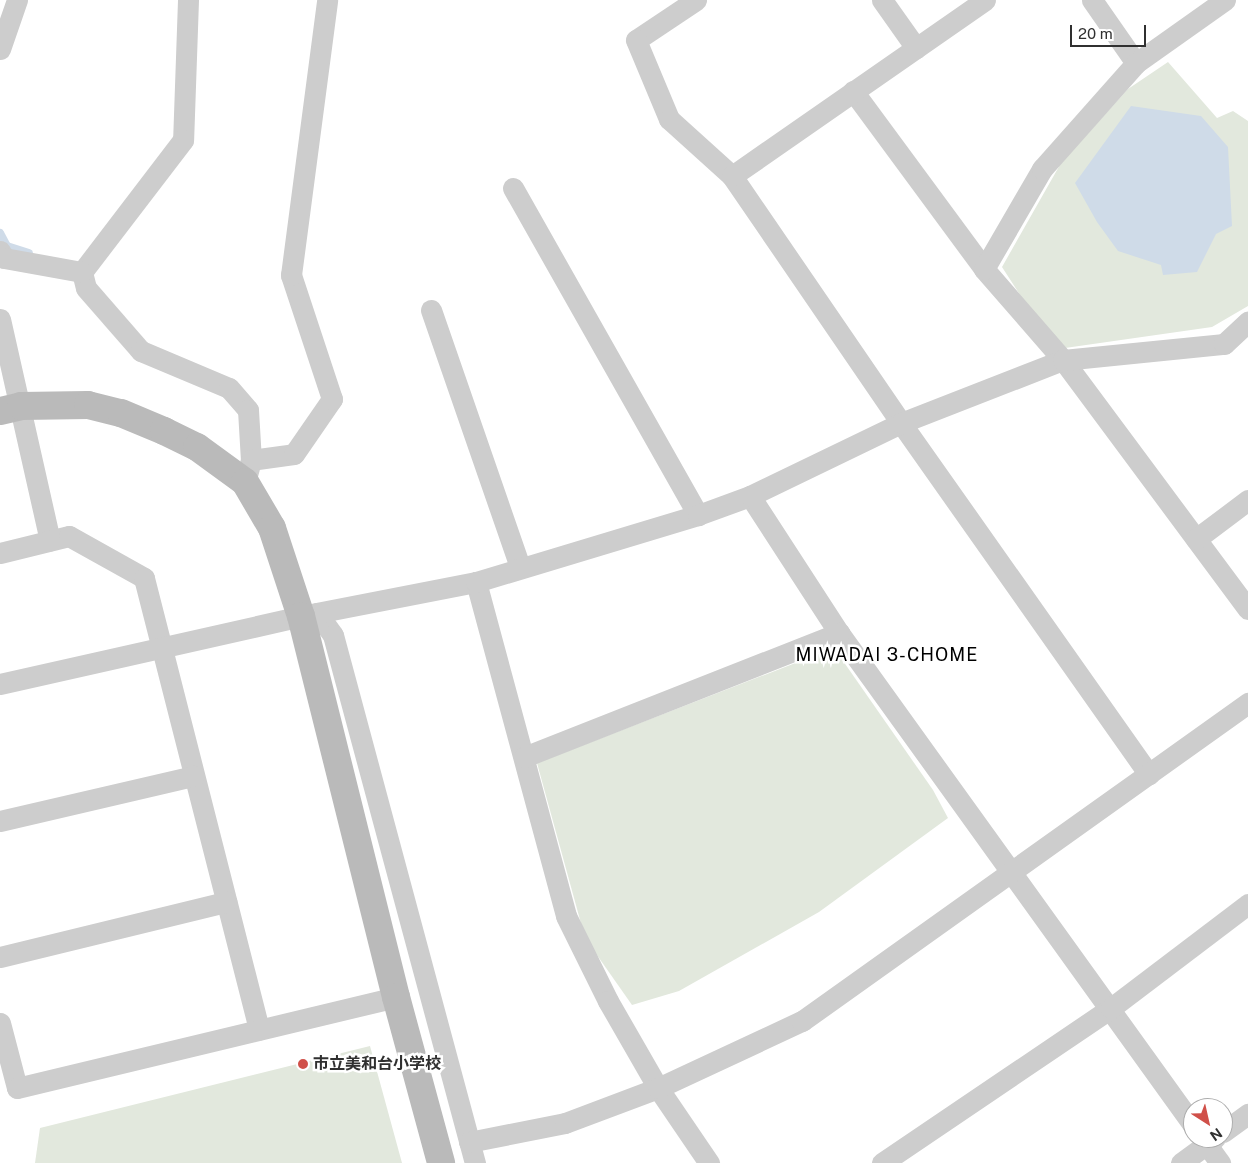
<!DOCTYPE html>
<meta charset="utf-8">
<style>
body{margin:0}
#map{position:relative;width:1248px;height:1163px;overflow:hidden;background:#fff;font-family:"Public Sans","Noto Sans JP",sans-serif}
div>[style]{position:absolute}
.green>*{inset:0;background:#e2e8dd}
.water>*{inset:0;background:#cfdbe8}
.stream>*{height:8px;margin:-4px;padding:0 4px;transform-origin:4px;border-radius:4px;background:#cfdbe8}
.street>*{height:21px;margin:-10.5px;padding:0 10.5px;transform-origin:10.5px;border-radius:10.5px;background:#cdcdcd}
.secondary>*{height:28px;margin:-14px;padding:0 14px;transform-origin:14px;border-radius:14px;background:#bababa}
.dots>*{width:14px;height:14px;translate:-50% -50%;box-sizing:border-box;border:2px solid #fff;border-radius:50%}
span{translate:-50% -50%;white-space:nowrap;text-align:center;line-height:1.15;-webkit-text-stroke:5px #fff;paint-order:stroke}
.poi-label{font-size:16px;color:#303030;font-weight:700}
.left{translate:0 -50%;text-align:left}
.neighbourhood-label{font-size:18px;color:#000;letter-spacing:1px}
.north{position:absolute;left:1183px;top:1098px;width:50px;height:50px;box-sizing:border-box;background:#fff;border:1px solid #acacac;border-radius:50%;rotate:145deg;font-size:14px;font-weight:700;line-height:20px;text-align:center;color:#303030}
.north::after{content:'';display:block;margin:auto;width:18px;height:22px;background:#d05049;clip-path:polygon(50% 0,100% 100%,50% 72%,0 100%)}
.scale{position:absolute;left:1070px;top:25px;width:76px;height:22px;box-sizing:border-box;border:2px solid #303030;border-top:0;padding-left:6px;font-size:15px;line-height:18px;white-space:nowrap;color:#303030;-webkit-text-stroke:4px #fff;paint-order:stroke}
</style>
<div id="map">
<div class="green">
<div style="clip-path:polygon(1168px 62px,1217px 118px,1233px 111px,1248px 121px,1248px 306px,1212px 327px,1065px 348px,1031px 312px,1002px 267px,1061px 163px,1128px 89px)"></div>
<div style="clip-path:polygon(834px 648px,933px 790px,948px 818px,819px 912px,679px 991px,632px 1005px,585px 938px,537px 763px)"></div>
<div style="clip-path:polygon(370px 1046px,402px 1163px,35px 1163px,40px 1128px)"></div>
</div>
<div class="water">
<div style="clip-path:polygon(1131px 106px,1201px 116px,1228px 147px,1232px 226px,1216px 234px,1197px 272px,1163px 275px,1161px 265px,1118px 251px,1097px 222px,1075px 183px)"></div>
</div>
<div class="stream">
<div style="left:0;top:233px;width:15px;rotate:62deg"></div>
<div style="left:7px;top:246px;width:23px;rotate:18deg"></div>
</div>
<div class="street">
<div style="left:188px;top:0;width:140px;rotate:92deg"></div>
<div style="left:183px;top:140px;width:166px;rotate:127.4deg"></div>
<div style="left:82px;top:272px;width:16px;rotate:76deg"></div>
<div style="left:86px;top:288px;width:84px;rotate:48.9deg"></div>
<div style="left:141px;top:351px;width:95px;rotate:22.8deg"></div>
<div style="left:229px;top:388px;width:29px;rotate:49deg"></div>
<div style="left:248px;top:410px;width:50px;rotate:86.6deg"></div>
<div style="left:251px;top:460px;width:23px;rotate:105deg"></div>
<div style="left:696px;top:0;width:72px;rotate:146.3deg"></div>
<div style="left:636px;top:40px;width:86px;rotate:67.3deg"></div>
<div style="left:669px;top:119px;width:85px;rotate:42.1deg"></div>
<div style="left:732px;top:176px;width:299px;rotate:55.6deg"></div>
<div style="left:901px;top:423px;width:430px;rotate:54.8deg"></div>
<div style="left:882px;top:0;width:59px;rotate:54.7deg"></div>
<div style="left:1092px;top:0;width:77px;rotate:55.1deg"></div>
<div style="left:0;top:49px;width:52px;rotate:-70.9deg"></div>
<div style="left:853px;top:91px;width:221px;rotate:53.6deg"></div>
<div style="left:984px;top:269px;width:121px;rotate:49deg"></div>
<div style="left:1063px;top:360px;width:310px;rotate:53.4deg"></div>
<div style="left:732px;top:176px;width:308px;rotate:-34.8deg"></div>
<div style="left:513px;top:188px;width:376px;rotate:60.5deg"></div>
<div style="left:0;top:251px;width:8px;rotate:60deg"></div>
<div style="left:4px;top:258px;width:79px;rotate:10.2deg"></div>
<div style="left:984px;top:269px;width:116px;rotate:-59.9deg"></div>
<div style="left:1042px;top:169px;width:142px;rotate:-48.4deg"></div>
<div style="left:1136px;top:63px;width:109px;rotate:-35.3deg"></div>
<div style="left:431px;top:310px;width:272px;rotate:70.9deg"></div>
<div style="left:0;top:319px;width:227px;rotate:77.3deg"></div>
<div style="left:251px;top:460px;width:43px;rotate:-7.9deg"></div>
<div style="left:294px;top:454px;width:67px;rotate:-55.4deg"></div>
<div style="left:332px;top:399px;width:131px;rotate:-108.3deg"></div>
<div style="left:291px;top:275px;width:277px;rotate:-82.5deg"></div>
<div style="left:750px;top:496px;width:163px;rotate:57deg"></div>
<div style="left:839px;top:633px;width:606px;rotate:54.26deg"></div>
<div style="left:1196px;top:539px;width:65px;rotate:-36.9deg"></div>
<div style="left:0;top:553px;width:71px;rotate:-13.8deg"></div>
<div style="left:69px;top:536px;width:86px;rotate:29.2deg"></div>
<div style="left:144px;top:578px;width:466px;rotate:75.7deg"></div>
<div style="left:476px;top:582px;width:346px;rotate:74.9deg"></div>
<div style="left:566px;top:916px;width:95px;rotate:63.7deg"></div>
<div style="left:608px;top:1001px;width:100px;rotate:60.1deg"></div>
<div style="left:658px;top:1088px;width:91px;rotate:55.8deg"></div>
<div style="left:317px;top:613px;width:27px;rotate:54deg"></div>
<div style="left:333px;top:635px;width:547px;rotate:74.95deg"></div>
<div style="left:0;top:684px;width:309px;rotate:-12.7deg"></div>
<div style="left:301px;top:616px;width:178px;rotate:-11deg"></div>
<div style="left:476px;top:582px;width:232px;rotate:-16.8deg"></div>
<div style="left:698px;top:515px;width:55px;rotate:-20.1deg"></div>
<div style="left:750px;top:496px;width:168px;rotate:-25.8deg"></div>
<div style="left:901px;top:423px;width:174px;rotate:-21.3deg"></div>
<div style="left:1063px;top:360px;width:162px;rotate:-5.7deg"></div>
<div style="left:1224px;top:344px;width:33px;rotate:-43deg"></div>
<div style="left:524px;top:757px;width:339px;rotate:-21.5deg"></div>
<div style="left:0;top:821px;width:199px;rotate:-13.1deg"></div>
<div style="left:0;top:957px;width:233px;rotate:-13.7deg"></div>
<div style="left:0;top:1023px;width:67px;rotate:75.3deg"></div>
<div style="left:17px;top:1088px;width:390px;rotate:-13.5deg"></div>
<div style="left:1223px;top:1132px;width:31px;rotate:-36deg"></div>
<div style="left:1202px;top:1138px;width:31px;rotate:54deg"></div>
<div style="left:469px;top:1142px;width:98px;rotate:-11.2deg"></div>
<div style="left:565px;top:1123px;width:99px;rotate:-20.6deg"></div>
<div style="left:658px;top:1088px;width:159px;rotate:-25deg"></div>
<div style="left:802px;top:1021px;width:548px;rotate:-35.49deg"></div>
<div style="left:882px;top:1163px;width:277px;rotate:-34.1deg"></div>
<div style="left:1111px;top:1008px;width:172px;rotate:-37.2deg"></div>
<div style="left:1181px;top:1163px;width:42px;rotate:-36.3deg"></div>
</div>
<div class="secondary">
<div style="left:0;top:411px;width:22px;rotate:-13deg"></div>
<div style="left:21px;top:406px;width:67px;rotate:-0.9deg"></div>
<div style="left:88px;top:405px;width:34px;rotate:14deg"></div>
<div style="left:121px;top:413px;width:47px;rotate:22.7deg"></div>
<div style="left:164px;top:431px;width:37px;rotate:26deg"></div>
<div style="left:197px;top:447px;width:59px;rotate:36.1deg"></div>
<div style="left:245px;top:482px;width:53px;rotate:59.6deg"></div>
<div style="left:272px;top:528px;width:93px;rotate:71.8deg"></div>
<div style="left:301px;top:616px;width:393px;rotate:76deg"></div>
<div style="left:396px;top:997px;width:172px;rotate:74.8deg"></div>
</div>
<div class="dots">
<div style="left:303px;top:1064px;background:#d05049"></div>
</div>
<div class="poi-label">
<span class="left" style="left:313px;top:1064px">市立美和台小学校</span>
</div>
<div class="neighbourhood-label">
<span style="left:887px;top:655px">MIWADAI 3-CHOME</span>
</div>
<div class="north">N</div>
<div class="scale">20 m</div>
</div>
